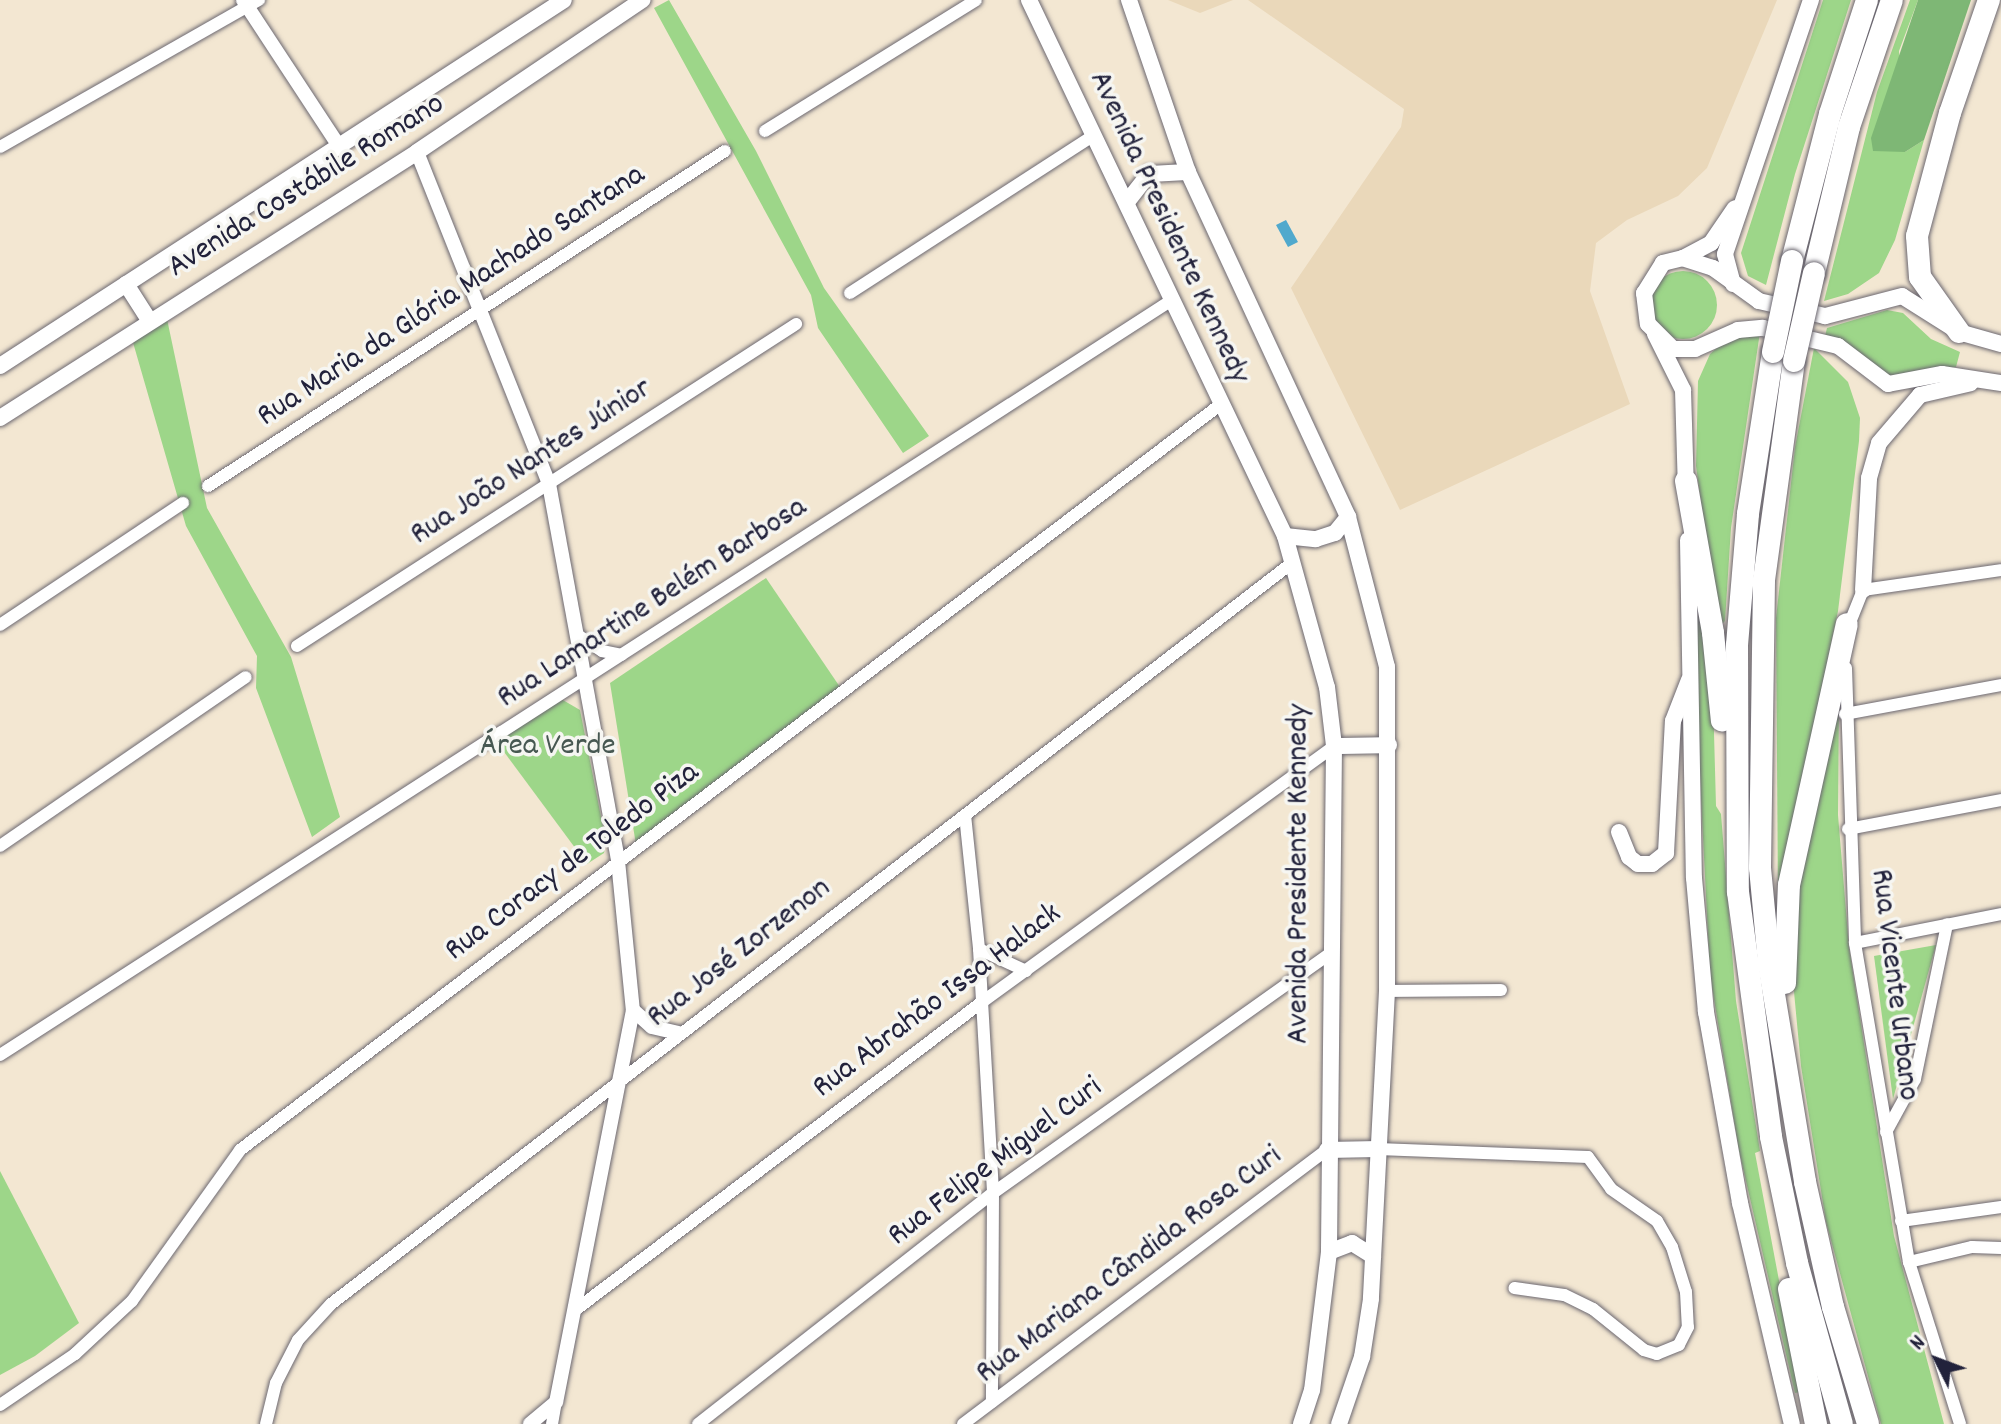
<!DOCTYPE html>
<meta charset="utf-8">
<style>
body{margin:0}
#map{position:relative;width:2001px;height:1424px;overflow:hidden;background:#f3e7d2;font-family:Dekko,sans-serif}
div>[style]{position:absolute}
.built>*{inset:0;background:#ead8ba}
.green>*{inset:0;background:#9dd689}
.round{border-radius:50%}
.forest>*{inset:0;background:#7eb775}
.water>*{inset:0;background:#50a9cd}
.roads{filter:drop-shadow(0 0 2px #6b6770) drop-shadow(0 0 2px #6b6770)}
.minor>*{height:12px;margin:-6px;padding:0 6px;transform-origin:6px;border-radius:6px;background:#fff}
.tertiary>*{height:14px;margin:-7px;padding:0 7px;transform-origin:7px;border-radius:7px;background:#fff}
.secondary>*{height:16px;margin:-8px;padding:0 8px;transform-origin:8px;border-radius:8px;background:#fff}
.motorway>*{height:22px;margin:-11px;padding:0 11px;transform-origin:11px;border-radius:11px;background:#fff}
.bridges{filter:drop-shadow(0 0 2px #6b6770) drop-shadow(0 0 2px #6b6770)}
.motorway-bridge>*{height:22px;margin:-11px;padding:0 11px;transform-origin:11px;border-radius:11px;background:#fff}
span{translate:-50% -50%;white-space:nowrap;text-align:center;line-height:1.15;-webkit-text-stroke:7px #f6f6f2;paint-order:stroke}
.street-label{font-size:32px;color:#22223b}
.park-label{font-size:32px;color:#475852}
.north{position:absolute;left:1897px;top:1320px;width:80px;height:80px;-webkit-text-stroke:6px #f6f6f2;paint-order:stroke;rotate:312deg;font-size:22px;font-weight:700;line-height:32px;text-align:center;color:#22223b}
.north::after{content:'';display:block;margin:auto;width:28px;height:36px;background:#22223b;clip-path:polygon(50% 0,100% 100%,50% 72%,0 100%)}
</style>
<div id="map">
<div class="built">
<div style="clip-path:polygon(1168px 0,1233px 0,1200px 13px)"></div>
<div style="clip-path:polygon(1248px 0,1777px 0,1707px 168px,1678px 196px,1627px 220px,1596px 243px,1590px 291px,1630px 404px,1400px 510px,1291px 288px,1401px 127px,1404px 109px)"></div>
</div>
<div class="green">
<div style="clip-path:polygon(669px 0,756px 151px,824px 288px,929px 436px,903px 453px,818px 328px,811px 295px,654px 8px)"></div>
<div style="clip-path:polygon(1823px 0,1851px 0,1795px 174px,1766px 285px,1748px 276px,1741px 253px)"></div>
<div style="clip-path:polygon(1910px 0,1918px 0,1899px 51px,1905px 152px,1924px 140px,1895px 240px,1879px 273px,1848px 294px,1824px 301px,1877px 92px)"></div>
<div class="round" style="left:1649px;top:271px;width:68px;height:68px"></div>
<div style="clip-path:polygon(1887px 310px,1903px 313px,1931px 339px,1960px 352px,1956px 367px,1886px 376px,1825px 336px,1827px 328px)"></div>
<div style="clip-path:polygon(167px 319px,207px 508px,291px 657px,340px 817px,312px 837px,256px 688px,257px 656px,186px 526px,132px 339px)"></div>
<div style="clip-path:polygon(1760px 332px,1731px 528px,1725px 621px,1718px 628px,1696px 466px,1698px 381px,1710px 354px,1720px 345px,1732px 336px)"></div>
<div style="clip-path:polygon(1814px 348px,1848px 382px,1860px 418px,1859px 441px,1838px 611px,1778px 896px,1776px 618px,1795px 447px)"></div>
<div style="clip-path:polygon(766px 578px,842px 690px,637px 851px,610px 683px)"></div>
<div style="clip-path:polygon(1697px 584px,1713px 696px,1716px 806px,1721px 814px,1736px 1001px,1760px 1151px,1755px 1153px,1800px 1392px,1795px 1393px,1739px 1151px,1710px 975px,1695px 680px)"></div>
<div style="clip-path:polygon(556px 696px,580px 710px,606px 842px,604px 853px,587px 864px,493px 737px)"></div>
<div style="clip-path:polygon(1839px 701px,1838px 815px,1849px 947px,1894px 1236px,1944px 1424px,1881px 1424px,1826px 1222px,1801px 1066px,1791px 960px,1795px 890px)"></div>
<div style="clip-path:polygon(1936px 945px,1893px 1099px,1874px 956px)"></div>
<div style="clip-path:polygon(0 1171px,79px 1323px,35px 1356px,0 1375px)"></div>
</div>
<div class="forest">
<div style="clip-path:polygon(1918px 0,1971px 0,1924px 140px,1905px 152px,1873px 151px,1871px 138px)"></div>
</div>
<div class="water">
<div style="clip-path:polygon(1286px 220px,1298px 242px,1288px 247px,1276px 225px)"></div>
</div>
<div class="roads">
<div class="minor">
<div style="left:765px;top:131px;width:248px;rotate:-31.8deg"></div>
<div style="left:0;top:147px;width:298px;rotate:-29.6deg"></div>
<div style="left:850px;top:293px;width:289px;rotate:-32.9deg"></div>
<div style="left:208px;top:486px;width:616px;rotate:-32.94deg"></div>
<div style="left:0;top:625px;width:220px;rotate:-33.7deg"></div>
<div style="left:1847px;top:630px;width:43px;rotate:-68.2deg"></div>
<div style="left:1863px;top:590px;width:139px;rotate:-8.2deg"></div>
<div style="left:576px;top:634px;width:31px;rotate:33deg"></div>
<div style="left:602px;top:651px;width:20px;rotate:11deg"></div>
<div style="left:297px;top:646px;width:594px;rotate:-32.83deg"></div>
<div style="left:1846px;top:668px;width:275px;rotate:88.1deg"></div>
<div style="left:1855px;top:943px;width:324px;rotate:80.4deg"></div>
<div style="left:1909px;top:1262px;width:170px;rotate:72.5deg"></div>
<div style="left:1845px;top:714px;width:159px;rotate:-10.5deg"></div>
<div style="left:965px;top:815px;width:135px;rotate:84deg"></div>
<div style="left:979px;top:949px;width:244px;rotate:86.7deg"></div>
<div style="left:993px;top:1193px;width:209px;rotate:90.3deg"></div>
<div style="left:1848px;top:829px;width:156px;rotate:-10.7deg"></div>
<div style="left:0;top:846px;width:298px;rotate:-34.5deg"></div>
<div style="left:1855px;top:943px;width:149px;rotate:-11.2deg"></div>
<div style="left:979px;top:949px;width:52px;rotate:25.1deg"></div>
<div style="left:1387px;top:991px;width:114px;rotate:-0.5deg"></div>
<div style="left:0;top:1055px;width:1394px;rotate:-32.79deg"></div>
<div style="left:1886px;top:1132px;width:60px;rotate:-61.3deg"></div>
<div style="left:1915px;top:1079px;width:158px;rotate:-78.3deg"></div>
<div style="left:1378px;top:1149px;width:210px;rotate:2.2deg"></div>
<div style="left:1588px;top:1157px;width:39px;rotate:54deg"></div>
<div style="left:1611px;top:1189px;width:56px;rotate:34.8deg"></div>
<div style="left:1657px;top:1221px;width:30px;rotate:60deg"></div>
<div style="left:1672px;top:1247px;width:47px;rotate:72.7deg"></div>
<div style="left:1686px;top:1292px;width:35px;rotate:87deg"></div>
<div style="left:1688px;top:1327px;width:20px;rotate:117deg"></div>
<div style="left:1679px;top:1345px;width:24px;rotate:158deg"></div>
<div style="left:1657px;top:1354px;width:14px;rotate:-163deg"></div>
<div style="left:1644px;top:1350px;width:65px;rotate:-141.2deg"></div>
<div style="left:1593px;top:1309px;width:32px;rotate:-154deg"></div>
<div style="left:1564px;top:1295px;width:50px;rotate:-172deg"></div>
<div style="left:1901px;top:1221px;width:101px;rotate:-8deg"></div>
<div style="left:1909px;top:1262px;width:65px;rotate:-13.4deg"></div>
<div style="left:1972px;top:1247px;width:29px;rotate:2deg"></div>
<div style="left:578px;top:1308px;width:507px;rotate:-37.14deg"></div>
<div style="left:982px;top:1002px;width:435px;rotate:-36deg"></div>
<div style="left:0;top:1405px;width:91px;rotate:-34.2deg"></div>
<div style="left:75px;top:1354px;width:78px;rotate:-42.9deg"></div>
<div style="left:132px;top:1301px;width:186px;rotate:-54.4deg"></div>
<div style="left:240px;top:1150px;width:1232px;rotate:-37.25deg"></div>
<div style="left:266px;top:1424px;width:42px;rotate:-76.3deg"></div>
<div style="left:276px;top:1383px;width:48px;rotate:-62.9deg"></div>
<div style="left:298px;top:1340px;width:49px;rotate:-47.5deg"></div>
<div style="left:331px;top:1304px;width:1215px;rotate:-37.64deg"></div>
<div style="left:552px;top:1424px;width:22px;rotate:-80deg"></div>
<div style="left:698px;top:1424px;width:375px;rotate:-38.1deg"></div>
<div style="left:993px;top:1193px;width:415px;rotate:-35.4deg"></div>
<div style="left:963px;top:1424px;width:456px;rotate:-37deg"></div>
</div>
<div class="tertiary">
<div style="left:243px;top:0;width:175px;rotate:56.7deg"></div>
<div style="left:417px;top:152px;width:357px;rotate:68.3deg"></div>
<div style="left:549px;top:484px;width:383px;rotate:79.6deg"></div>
<div style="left:618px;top:861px;width:150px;rotate:84.3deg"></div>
<div style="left:633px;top:1010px;width:399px;rotate:101.1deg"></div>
<div style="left:556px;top:1402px;width:34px;rotate:140deg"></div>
<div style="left:633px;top:1010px;width:25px;rotate:42deg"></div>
<div style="left:652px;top:1027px;width:27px;rotate:13deg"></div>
</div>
<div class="secondary">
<div style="left:1029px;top:0;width:594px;rotate:64.47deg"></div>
<div style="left:1285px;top:536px;width:157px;rotate:74.5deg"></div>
<div style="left:1327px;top:687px;width:59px;rotate:83.2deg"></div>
<div style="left:1334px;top:746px;width:506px;rotate:90.57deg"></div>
<div style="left:1329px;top:1252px;width:139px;rotate:97deg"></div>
<div style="left:1312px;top:1390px;width:36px;rotate:108deg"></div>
<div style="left:1129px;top:0;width:182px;rotate:71.1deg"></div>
<div style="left:1188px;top:172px;width:380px;rotate:65.1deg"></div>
<div style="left:1348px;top:517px;width:155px;rotate:75.4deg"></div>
<div style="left:1387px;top:667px;width:324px;rotate:90deg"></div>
<div style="left:1387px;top:991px;width:308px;rotate:93deg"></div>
<div style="left:1371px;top:1299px;width:59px;rotate:98.8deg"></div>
<div style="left:1362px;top:1357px;width:71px;rotate:108.9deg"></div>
<div style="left:1127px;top:202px;width:36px;rotate:-52deg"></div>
<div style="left:1149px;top:174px;width:39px;rotate:-3deg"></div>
<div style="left:1683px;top:258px;width:32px;rotate:-28deg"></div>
<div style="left:1711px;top:243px;width:42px;rotate:-55.6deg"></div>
<div style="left:126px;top:284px;width:43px;rotate:57.4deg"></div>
<div style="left:1733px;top:284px;width:31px;rotate:-105deg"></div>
<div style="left:1725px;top:254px;width:268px;rotate:-71.3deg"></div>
<div style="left:1655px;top:334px;width:63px;rotate:63.4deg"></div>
<div style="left:1683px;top:390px;width:99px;rotate:88.3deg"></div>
<div style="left:2001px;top:344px;width:44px;rotate:-164.1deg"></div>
<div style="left:1959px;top:332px;width:67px;rotate:-147.7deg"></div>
<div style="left:1902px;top:296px;width:80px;rotate:165.4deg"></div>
<div style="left:1825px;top:316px;width:68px;rotate:-167.2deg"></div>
<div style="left:1759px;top:301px;width:57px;rotate:-144.3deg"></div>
<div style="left:1713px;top:268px;width:32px;rotate:-162deg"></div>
<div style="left:1683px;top:258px;width:21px;rotate:166deg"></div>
<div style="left:1663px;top:263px;width:36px;rotate:122deg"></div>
<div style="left:1644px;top:293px;width:31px;rotate:83deg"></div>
<div style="left:1648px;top:324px;width:35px;rotate:45deg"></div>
<div style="left:1673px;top:349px;width:22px"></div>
<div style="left:1695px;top:349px;width:47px;rotate:-23.8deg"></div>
<div style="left:1738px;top:330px;width:25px;rotate:-5deg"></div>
<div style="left:1763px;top:328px;width:77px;rotate:13.5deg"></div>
<div style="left:1838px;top:346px;width:63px;rotate:37.2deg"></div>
<div style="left:1888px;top:384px;width:55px;rotate:-10.5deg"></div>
<div style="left:1942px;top:374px;width:60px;rotate:8.7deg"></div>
<div style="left:0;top:366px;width:672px;rotate:-32.98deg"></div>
<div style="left:0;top:418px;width:495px;rotate:-32.5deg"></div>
<div style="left:417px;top:152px;width:272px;rotate:-34deg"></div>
<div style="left:1285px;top:536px;width:31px;rotate:6deg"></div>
<div style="left:1316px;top:539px;width:20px;rotate:-18deg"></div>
<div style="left:1335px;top:533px;width:21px;rotate:-51deg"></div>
<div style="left:1688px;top:540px;width:338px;rotate:89deg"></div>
<div style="left:1694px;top:878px;width:135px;rotate:84.9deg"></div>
<div style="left:1706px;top:1012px;width:194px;rotate:79.9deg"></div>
<div style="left:1740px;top:1203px;width:227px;rotate:76.8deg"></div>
<div style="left:1863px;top:590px;width:112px;rotate:-86.9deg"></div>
<div style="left:1869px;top:478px;width:36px;rotate:-74deg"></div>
<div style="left:1879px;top:443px;width:63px;rotate:-49.5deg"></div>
<div style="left:1920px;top:395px;width:52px;rotate:-13.2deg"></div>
<div style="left:1334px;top:746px;width:55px;rotate:-1deg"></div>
<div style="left:1619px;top:832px;width:27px;rotate:68deg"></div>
<div style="left:1629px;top:857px;width:11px;rotate:38deg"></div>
<div style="left:1638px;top:864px;width:14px"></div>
<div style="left:1652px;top:864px;width:18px;rotate:-38deg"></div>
<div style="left:1666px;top:853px;width:132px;rotate:-87deg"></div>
<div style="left:1673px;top:721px;width:44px;rotate:-68.7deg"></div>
<div style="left:1327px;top:1150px;width:51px;rotate:-1.1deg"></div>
<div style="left:1329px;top:1252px;width:25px;rotate:-21deg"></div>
<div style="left:1352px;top:1243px;width:25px;rotate:32deg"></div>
</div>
<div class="motorway">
<div style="left:1792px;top:261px;width:152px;rotate:-75.5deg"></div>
<div style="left:1830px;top:114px;width:120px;rotate:-72deg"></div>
<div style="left:1814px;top:273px;width:150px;rotate:-76.5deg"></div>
<div style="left:1849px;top:127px;width:134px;rotate:-71.3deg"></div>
<div style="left:1959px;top:332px;width:67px;rotate:-125.3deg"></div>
<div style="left:1920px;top:277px;width:41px;rotate:-94.2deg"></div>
<div style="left:1917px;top:236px;width:127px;rotate:-75deg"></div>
<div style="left:1950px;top:113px;width:120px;rotate:-71deg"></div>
<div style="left:1773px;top:352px;width:164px;rotate:98.8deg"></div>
<div style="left:1748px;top:514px;width:131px;rotate:94.8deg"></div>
<div style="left:1737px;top:645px;width:247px;rotate:89.8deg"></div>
<div style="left:1738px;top:892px;width:247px;rotate:82.3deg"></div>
<div style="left:1771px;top:1137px;width:129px;rotate:78.3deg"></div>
<div style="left:1797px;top:1263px;width:167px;rotate:74.4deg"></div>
<div style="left:1794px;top:361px;width:221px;rotate:97.8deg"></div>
<div style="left:1764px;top:580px;width:288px;rotate:90.8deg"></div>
<div style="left:1760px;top:868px;width:96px;rotate:84.6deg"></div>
<div style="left:1769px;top:964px;width:221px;rotate:80.6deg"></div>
<div style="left:1805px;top:1182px;width:128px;rotate:77.4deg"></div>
<div style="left:1833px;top:1307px;width:122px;rotate:73.3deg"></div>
<div style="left:1686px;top:481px;width:154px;rotate:79.9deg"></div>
<div style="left:1713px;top:633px;width:88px;rotate:84.2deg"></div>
<div style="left:1785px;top:983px;width:98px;rotate:-87.7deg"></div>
<div style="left:1789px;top:885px;width:267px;rotate:-77.5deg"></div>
<div style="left:1789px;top:1289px;width:138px;rotate:78.7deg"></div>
</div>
</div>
<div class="bridges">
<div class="motorway-bridge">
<div style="left:1773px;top:352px;width:93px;rotate:-78.2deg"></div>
<div style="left:1794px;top:361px;width:90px;rotate:-77.2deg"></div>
</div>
</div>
<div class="street-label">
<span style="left:307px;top:187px;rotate:-32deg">Avenida Costábile Romano</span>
<span style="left:1168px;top:228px;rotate:65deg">Avenida Presidente Kennedy</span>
<span style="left:452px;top:297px;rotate:-33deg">Rua Maria da Glória Machado Santana</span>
<span style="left:532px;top:463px;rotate:-33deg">Rua João Nantes Júnior</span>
<span style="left:653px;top:604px;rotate:-33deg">Rua Lamartine Belém Barbosa</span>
<span style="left:573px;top:863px;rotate:-37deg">Rua Coracy de Toledo Piza</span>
<span style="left:1300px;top:874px;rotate:-90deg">Avenida Presidente Kennedy</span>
<span style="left:740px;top:954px;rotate:-38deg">Rua José Zorzenon</span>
<span style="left:1893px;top:985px;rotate:83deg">Rua Vicente Urbano</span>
<span style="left:938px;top:1002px;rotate:-37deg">Rua Abrahão Issa Halack</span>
<span style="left:996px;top:1163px;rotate:-37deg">Rua Felipe Miguel Curi</span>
<span style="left:1130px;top:1266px;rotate:-37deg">Rua Mariana Cândida Rosa Curi</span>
</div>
<div class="park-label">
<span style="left:548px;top:747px">Área Verde</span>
</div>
<div class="north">N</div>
</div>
